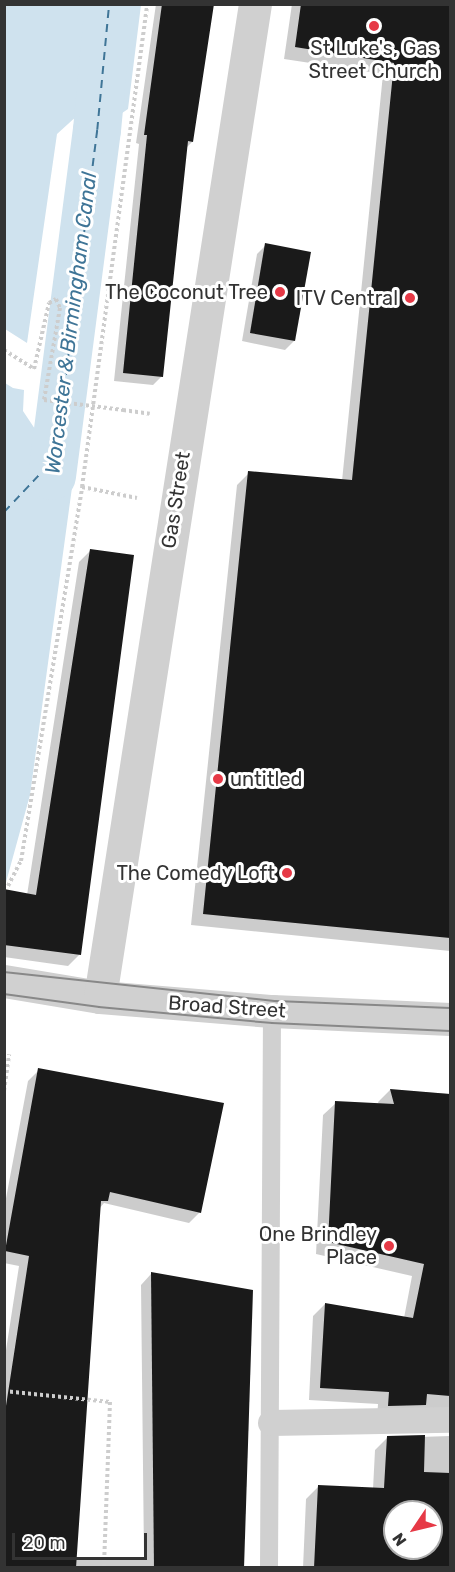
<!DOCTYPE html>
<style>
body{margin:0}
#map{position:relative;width:455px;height:1572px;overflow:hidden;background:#fff;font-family:Rubik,sans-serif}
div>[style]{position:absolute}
.water>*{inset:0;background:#cfe2ee}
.shadow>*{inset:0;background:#0003}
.canal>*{height:48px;margin:-24px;padding:0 24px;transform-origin:24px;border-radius:24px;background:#cfe2ee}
.ferry>*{height:1.5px;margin-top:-0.75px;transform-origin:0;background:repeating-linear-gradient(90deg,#3f7597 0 8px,transparent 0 14px)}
.building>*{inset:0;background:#1a1a1a}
.path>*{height:4px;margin-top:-2px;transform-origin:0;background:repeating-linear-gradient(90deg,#cdcdcd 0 3px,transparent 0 6px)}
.service>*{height:18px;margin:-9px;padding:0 9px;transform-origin:9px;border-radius:9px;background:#d0d0d0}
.pedestrian>*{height:26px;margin:-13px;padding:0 13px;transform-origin:13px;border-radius:13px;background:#d0d0d0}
.minor>*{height:33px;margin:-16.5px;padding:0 16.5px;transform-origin:16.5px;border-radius:16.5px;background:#d0d0d0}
.tram>*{height:1.5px;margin:-0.75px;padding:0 0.75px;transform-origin:0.75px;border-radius:0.75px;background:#888}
.path-bridge>*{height:4px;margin-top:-2px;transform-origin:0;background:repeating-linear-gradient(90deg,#cdcdcd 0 3px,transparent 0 6px)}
.dots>*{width:16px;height:16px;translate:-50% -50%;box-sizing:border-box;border:3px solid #fff;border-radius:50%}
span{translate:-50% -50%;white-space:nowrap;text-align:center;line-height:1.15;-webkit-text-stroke:6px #fff;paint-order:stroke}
.poi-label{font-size:20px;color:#333}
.right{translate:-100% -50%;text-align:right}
.left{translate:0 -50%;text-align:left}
.street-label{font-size:20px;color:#333}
.water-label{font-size:21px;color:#3f7597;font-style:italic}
.frame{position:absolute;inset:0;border:6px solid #333;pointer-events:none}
.north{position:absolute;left:383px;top:1500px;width:60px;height:60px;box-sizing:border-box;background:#fff;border:2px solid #adadad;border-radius:50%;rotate:235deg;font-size:16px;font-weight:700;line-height:24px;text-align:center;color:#333}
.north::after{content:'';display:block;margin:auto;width:21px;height:27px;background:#e63946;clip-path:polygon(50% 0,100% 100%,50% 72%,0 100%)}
.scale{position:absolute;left:12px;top:1533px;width:135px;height:27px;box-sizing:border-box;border:3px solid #333;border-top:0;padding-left:8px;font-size:18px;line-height:21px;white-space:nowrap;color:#333;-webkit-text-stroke:4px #fff;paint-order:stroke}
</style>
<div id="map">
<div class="water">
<div style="clip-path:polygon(4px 5px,141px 5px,128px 109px,97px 130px,90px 128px,79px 114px,57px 134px,27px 343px,5px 329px)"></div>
<div style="clip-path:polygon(5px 383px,13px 388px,24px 390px,23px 411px,37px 432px,53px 411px,63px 411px,80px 429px,30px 795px,5px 886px)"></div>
</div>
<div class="shadow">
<div style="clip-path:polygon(156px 4px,212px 4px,192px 142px,186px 148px,162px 376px,153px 385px,114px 381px,139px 144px,136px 143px)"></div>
<div style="clip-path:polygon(292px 4px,450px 4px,450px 951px,191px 925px,237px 485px,249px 473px,342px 481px,383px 74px,284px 59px)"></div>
<div style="clip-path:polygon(266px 245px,294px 341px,285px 350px,242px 341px,257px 254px)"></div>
<div style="clip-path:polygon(90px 551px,80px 954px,68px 966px,4px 957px,4px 890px,27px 895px,79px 562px)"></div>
<div style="clip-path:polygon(39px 1070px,200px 1212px,189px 1223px,104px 1203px,99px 1209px,76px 1557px,144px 1558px,141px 1285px,151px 1274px,243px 1568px,4px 1568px,4px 1363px,19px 1266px,4px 1263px,4px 1209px,28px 1081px)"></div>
<div style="clip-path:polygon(390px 1090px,450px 1094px,450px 1424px,377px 1418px,378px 1404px,309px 1400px,313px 1316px,325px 1304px,404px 1318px,412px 1276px,316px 1254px,323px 1115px,336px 1103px,379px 1105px,378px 1102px)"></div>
<div style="clip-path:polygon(evenodd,450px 1436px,450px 1568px,303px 1568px,306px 1499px,319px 1486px,373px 1489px,375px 1450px,387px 1438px,450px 1436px,395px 1512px,431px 1512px,431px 1548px,395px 1548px,395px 1512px)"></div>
</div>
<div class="canal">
<div style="left:52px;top:476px;width:349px;rotate:-82.6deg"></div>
<div style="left:97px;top:130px;width:127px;rotate:-84.6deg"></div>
</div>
<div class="ferry">
<div style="left:4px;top:512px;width:74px;rotate:-46.6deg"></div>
<div style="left:55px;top:458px;width:331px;rotate:-82.7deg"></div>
<div style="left:97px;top:130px;width:127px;rotate:-84.6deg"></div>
</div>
<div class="building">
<div style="clip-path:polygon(162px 4px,214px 4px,193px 142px,188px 141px,163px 377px,123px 373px,147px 135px,144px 135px)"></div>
<div style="clip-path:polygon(301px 4px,450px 4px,450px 938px,203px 914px,248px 471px,352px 480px,394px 63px,295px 47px)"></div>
<div style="clip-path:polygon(265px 243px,311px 252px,295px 341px,250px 333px)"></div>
<div style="clip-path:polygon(90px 549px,134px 555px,81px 955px,4px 945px,4px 889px,36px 895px)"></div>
<div style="clip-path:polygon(38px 1068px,224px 1103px,201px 1213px,110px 1192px,108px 1201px,101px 1201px,76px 1568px,4px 1568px,4px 1419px,29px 1256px,5px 1251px)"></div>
<div style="clip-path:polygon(390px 1089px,450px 1094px,450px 1396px,427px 1394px,426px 1405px,388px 1406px,389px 1392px,320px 1388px,325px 1303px,413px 1318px,424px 1264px,328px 1242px,335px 1101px,394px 1104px)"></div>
<div style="clip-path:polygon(151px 1272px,253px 1290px,244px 1568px,154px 1568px)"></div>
<div style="clip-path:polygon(evenodd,425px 1435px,424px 1472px,450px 1473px,450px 1568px,314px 1568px,318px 1485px,384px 1488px,387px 1436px,425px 1435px,395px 1512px,431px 1512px,431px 1548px,395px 1548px,395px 1512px)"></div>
</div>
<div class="path">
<div style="left:4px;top:350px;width:36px;rotate:32deg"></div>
<div style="left:34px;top:369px;width:68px;rotate:-77.2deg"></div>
<div style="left:49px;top:303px;width:8px;rotate:-30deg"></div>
<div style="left:56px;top:299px;width:10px;rotate:66deg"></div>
<div style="left:60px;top:308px;width:93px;rotate:99.9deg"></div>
<div style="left:123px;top:410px;width:27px;rotate:8deg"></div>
<div style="left:82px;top:487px;width:56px;rotate:11.3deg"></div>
<div style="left:8px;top:886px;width:28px;rotate:-63deg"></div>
<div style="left:21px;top:861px;width:379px;rotate:-80.7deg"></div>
<div style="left:82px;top:487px;width:487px;rotate:-82.3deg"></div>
<div style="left:4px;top:1091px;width:37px;rotate:-82deg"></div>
<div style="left:4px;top:1391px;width:107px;rotate:5.9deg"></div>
<div style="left:110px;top:1402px;width:166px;rotate:92.1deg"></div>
</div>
<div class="service">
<div style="left:269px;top:1568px;width:557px;rotate:-89.69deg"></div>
</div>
<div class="pedestrian">
<div style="left:271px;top:1423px;width:179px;rotate:-1deg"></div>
</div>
<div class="minor">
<div style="left:4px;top:981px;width:97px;rotate:9.5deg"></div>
<div style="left:100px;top:997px;width:173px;rotate:4.7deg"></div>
<div style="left:272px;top:1011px;width:178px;rotate:2.6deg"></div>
<div style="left:100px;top:997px;width:1005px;rotate:-81.13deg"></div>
</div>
<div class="tram">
<div style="left:4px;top:972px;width:274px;rotate:6.1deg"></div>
<div style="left:276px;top:1001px;width:174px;rotate:2.3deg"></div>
<div style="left:4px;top:994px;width:96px;rotate:7.8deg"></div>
<div style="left:99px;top:1007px;width:174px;rotate:5.3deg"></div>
<div style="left:272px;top:1023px;width:178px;rotate:2.6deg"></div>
</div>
<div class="path-bridge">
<div style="left:44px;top:400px;width:80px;rotate:7.2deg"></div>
</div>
<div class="dots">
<div style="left:374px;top:26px;background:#e63946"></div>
<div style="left:280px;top:292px;background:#e63946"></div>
<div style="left:410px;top:298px;background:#e63946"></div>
<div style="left:218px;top:779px;background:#e63946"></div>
<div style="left:287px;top:873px;background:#e63946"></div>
<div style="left:389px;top:1246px;background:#e63946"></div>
</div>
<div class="poi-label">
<span style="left:374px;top:60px">St Luke's, Gas<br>Street Church</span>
<span class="right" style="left:268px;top:292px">The Coconut Tree</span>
<span class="right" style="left:398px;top:298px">ITV Central</span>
<span class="left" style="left:230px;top:779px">untitled</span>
<span class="right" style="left:275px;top:873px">The Comedy Loft</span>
<span class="right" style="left:377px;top:1246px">One Brindley<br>Place</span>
</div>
<div class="street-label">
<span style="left:176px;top:500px;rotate:-81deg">Gas Street</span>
<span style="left:227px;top:1007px;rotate:4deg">Broad Street</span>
</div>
<div class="water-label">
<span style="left:71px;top:323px;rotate:-83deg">Worcester &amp; Birmingham Canal</span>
</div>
<div class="frame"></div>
<div class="north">N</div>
<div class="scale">20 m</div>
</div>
